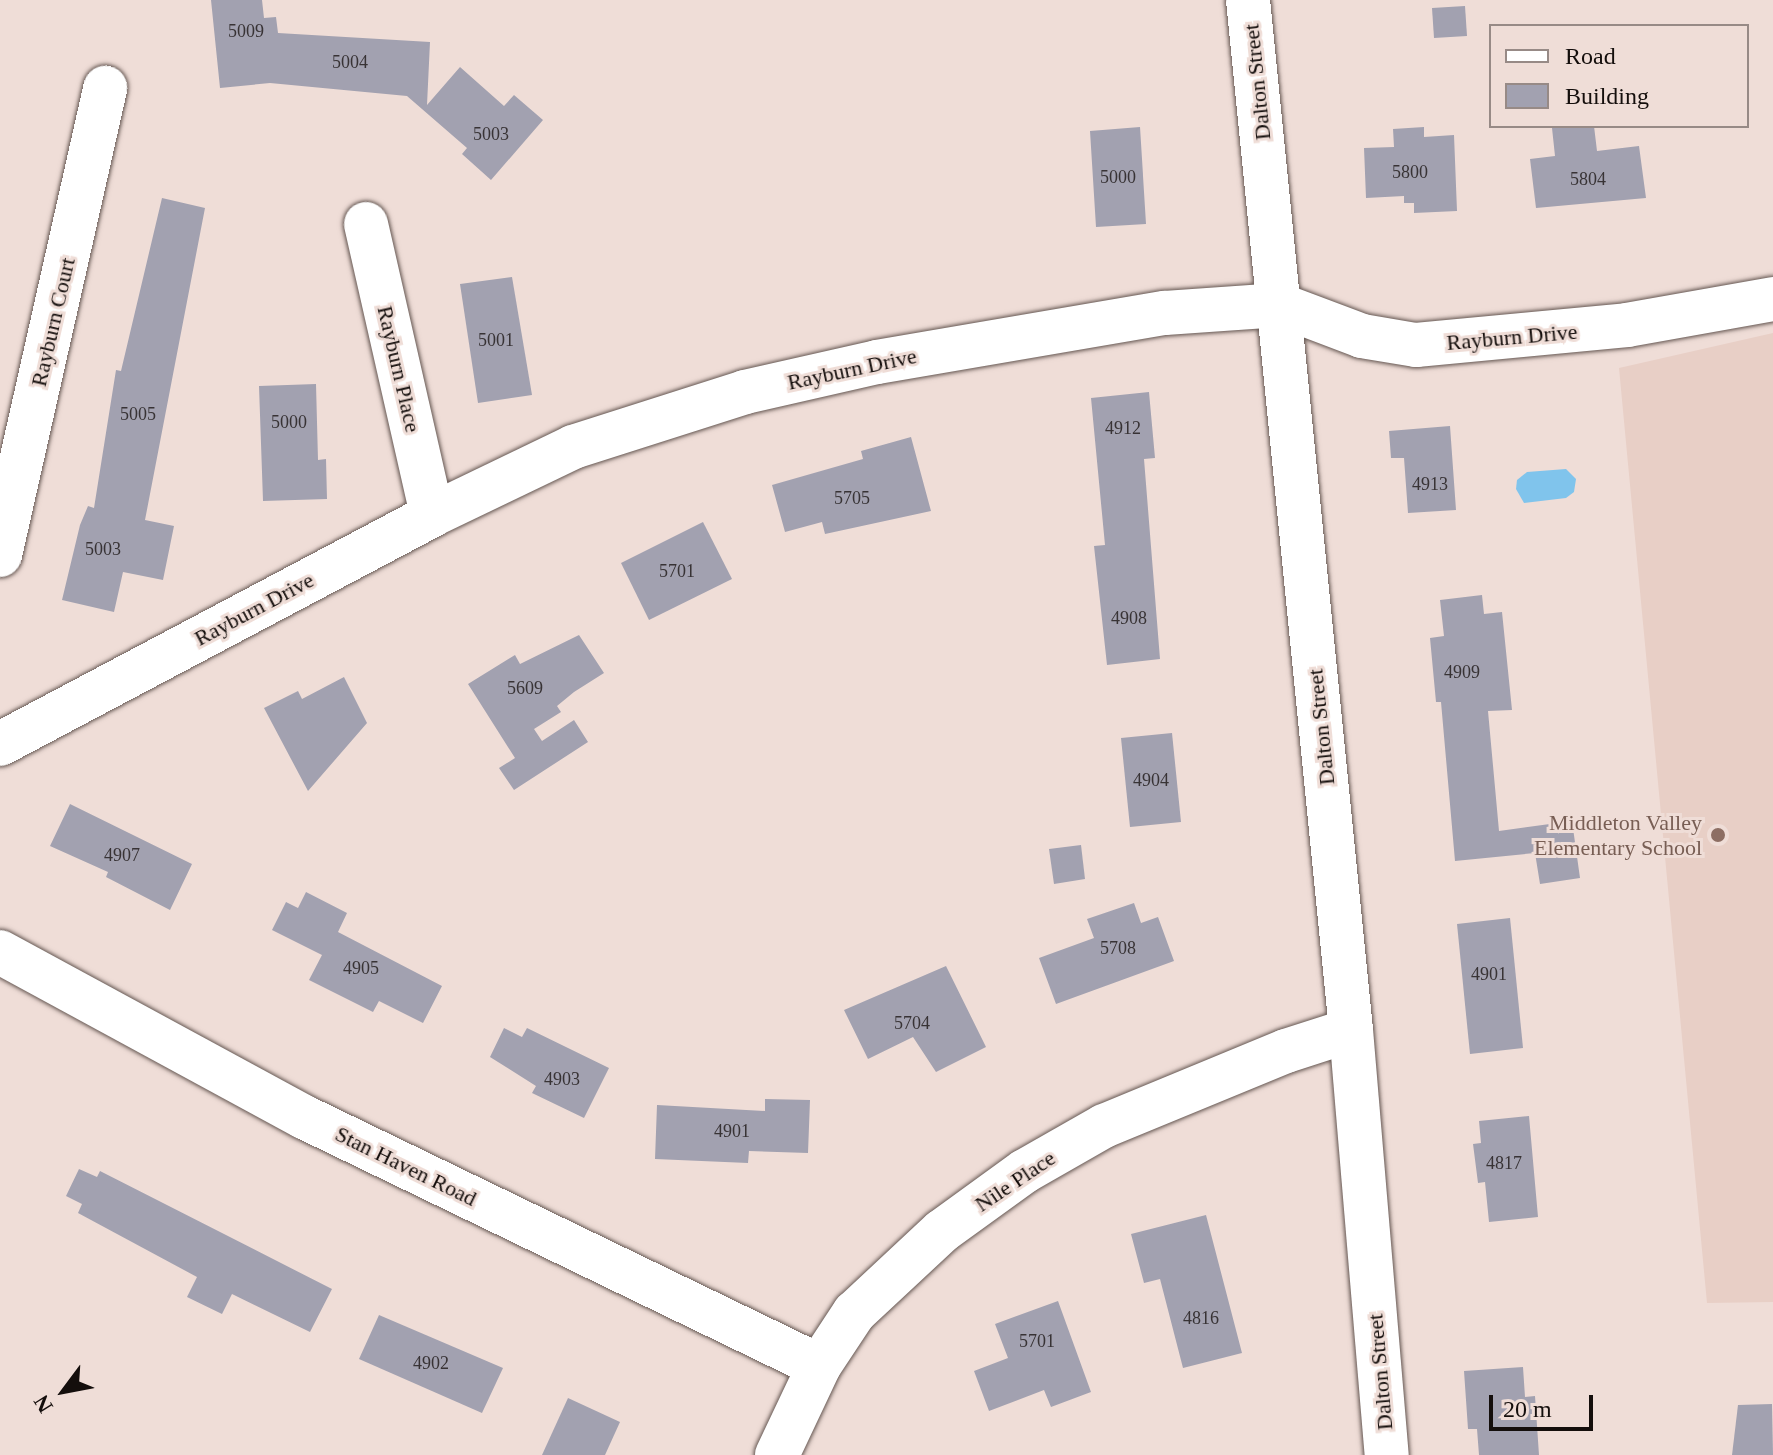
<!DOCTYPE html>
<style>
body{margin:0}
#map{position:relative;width:1773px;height:1455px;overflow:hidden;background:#efddd7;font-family:"Times New Roman",serif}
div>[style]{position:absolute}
.built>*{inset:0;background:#e8cfc6}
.water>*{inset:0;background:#80c4ec}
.building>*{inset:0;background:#a2a1b0}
.roads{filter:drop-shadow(0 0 2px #655752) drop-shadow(0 0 2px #655752)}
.minor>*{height:44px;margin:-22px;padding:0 22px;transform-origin:22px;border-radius:22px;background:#fff}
.dots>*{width:22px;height:22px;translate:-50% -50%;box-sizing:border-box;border:4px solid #efddd7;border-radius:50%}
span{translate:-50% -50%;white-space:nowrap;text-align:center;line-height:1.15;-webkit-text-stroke:6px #efddd7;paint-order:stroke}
.number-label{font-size:18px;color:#383335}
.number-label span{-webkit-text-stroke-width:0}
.street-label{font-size:22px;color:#140e0c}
.education-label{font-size:22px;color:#785e54}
.right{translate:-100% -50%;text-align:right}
.legend{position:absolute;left:1489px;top:24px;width:260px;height:104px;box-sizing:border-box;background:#efddd7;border:2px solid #978a86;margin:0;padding:10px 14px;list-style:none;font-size:24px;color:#140e0c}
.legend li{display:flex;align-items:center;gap:16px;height:40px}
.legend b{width:40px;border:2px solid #978a86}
.north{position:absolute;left:24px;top:1351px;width:80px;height:80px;-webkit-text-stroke:6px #efddd7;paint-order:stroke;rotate:238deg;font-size:22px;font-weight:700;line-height:32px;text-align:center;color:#140e0c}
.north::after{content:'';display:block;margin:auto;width:28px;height:36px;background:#140e0c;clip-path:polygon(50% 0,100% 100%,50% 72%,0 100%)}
.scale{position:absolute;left:1489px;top:1395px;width:104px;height:36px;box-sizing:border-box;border:4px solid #140e0c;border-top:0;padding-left:10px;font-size:24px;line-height:28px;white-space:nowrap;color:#140e0c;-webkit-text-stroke:6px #efddd7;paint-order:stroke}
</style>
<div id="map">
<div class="built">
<div style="clip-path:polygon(1773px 333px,1773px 1302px,1707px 1303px,1619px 368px)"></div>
</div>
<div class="water">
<div style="clip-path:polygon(1566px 469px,1576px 479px,1574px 492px,1566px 498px,1524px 503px,1516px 489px,1517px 480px,1527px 472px)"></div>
</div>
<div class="building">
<div style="clip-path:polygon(211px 0,262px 0,264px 18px,276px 17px,278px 33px,430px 42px,427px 105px,460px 67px,504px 106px,514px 95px,543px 120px,491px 180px,462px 154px,467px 148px,407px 96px,270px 83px,220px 88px)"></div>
<div style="clip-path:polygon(1465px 6px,1467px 36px,1434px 38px,1432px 8px)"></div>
<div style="clip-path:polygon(1594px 126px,1597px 151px,1639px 146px,1646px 198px,1536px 208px,1530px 159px,1555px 156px,1552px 128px)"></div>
<div style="clip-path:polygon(1140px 127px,1146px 224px,1096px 227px,1090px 131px)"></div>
<div style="clip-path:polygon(1424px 127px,1424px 137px,1454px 135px,1457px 211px,1414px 213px,1414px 203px,1404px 203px,1404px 196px,1366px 198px,1364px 148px,1394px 147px,1393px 129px)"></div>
<div style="clip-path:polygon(162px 198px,205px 208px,145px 520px,174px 526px,163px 580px,123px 572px,114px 612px,62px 600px,80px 525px,88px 506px,94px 508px,116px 370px,121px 371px)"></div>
<div style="clip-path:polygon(512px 277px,532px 395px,478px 403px,460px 284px)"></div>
<div style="clip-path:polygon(316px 384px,318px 460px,326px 459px,327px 499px,263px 501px,259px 386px)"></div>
<div style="clip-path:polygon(1149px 392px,1155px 458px,1144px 459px,1160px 659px,1107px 665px,1094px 546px,1105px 545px,1091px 398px)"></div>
<div style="clip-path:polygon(1450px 426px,1456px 510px,1408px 513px,1404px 458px,1391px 458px,1389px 431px)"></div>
<div style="clip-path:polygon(911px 437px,931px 511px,825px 534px,822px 522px,785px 532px,772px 485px,863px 459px,861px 451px)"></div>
<div style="clip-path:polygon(703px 522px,732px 579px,649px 620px,621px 563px)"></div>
<div style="clip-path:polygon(1482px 595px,1484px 614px,1502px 612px,1512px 710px,1488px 711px,1499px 831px,1572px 821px,1580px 878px,1540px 884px,1535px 853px,1455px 861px,1441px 702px,1436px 702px,1430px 638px,1444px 636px,1440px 600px)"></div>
<div style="clip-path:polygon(579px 635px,604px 673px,574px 692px,557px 706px,561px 712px,534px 729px,542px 741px,574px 720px,588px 742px,514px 790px,499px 768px,515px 758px,468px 684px,515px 655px,520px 664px)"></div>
<div style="clip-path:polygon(344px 677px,367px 723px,308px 791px,264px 708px,298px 691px,302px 699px)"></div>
<div style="clip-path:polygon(1172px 733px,1181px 822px,1130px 827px,1121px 738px)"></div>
<div style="clip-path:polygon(70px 804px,192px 864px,170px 910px,106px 877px,108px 872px,50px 846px)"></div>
<div style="clip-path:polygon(1081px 845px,1085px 879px,1054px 884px,1049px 849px)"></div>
<div style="clip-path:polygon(306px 892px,347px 913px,338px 932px,442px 986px,423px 1023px,379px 1001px,373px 1012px,309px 980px,322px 955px,272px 930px,286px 902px,298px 908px)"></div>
<div style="clip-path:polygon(1134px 903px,1141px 923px,1158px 917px,1174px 961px,1056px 1004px,1039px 958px,1094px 938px,1087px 919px)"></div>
<div style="clip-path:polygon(1510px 918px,1523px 1048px,1470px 1054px,1457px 924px)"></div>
<div style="clip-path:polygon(946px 966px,986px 1047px,936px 1072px,913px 1037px,868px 1059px,844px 1010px)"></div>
<div style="clip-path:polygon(504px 1028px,522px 1037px,527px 1028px,609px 1068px,584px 1118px,532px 1093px,536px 1086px,490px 1057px)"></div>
<div style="clip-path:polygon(765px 1099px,810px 1100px,808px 1153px,749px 1151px,748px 1163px,655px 1159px,657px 1105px,765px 1111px)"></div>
<div style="clip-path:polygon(1529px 1116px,1538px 1217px,1489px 1222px,1485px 1182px,1478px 1183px,1473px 1144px,1481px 1143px,1479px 1121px)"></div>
<div style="clip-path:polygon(79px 1169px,97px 1177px,100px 1171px,332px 1289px,310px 1332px,232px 1294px,222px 1314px,187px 1297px,197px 1277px,78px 1213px,82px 1204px,66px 1196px)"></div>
<div style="clip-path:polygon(1206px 1215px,1242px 1353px,1183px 1368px,1160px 1279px,1144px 1283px,1131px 1234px)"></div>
<div style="clip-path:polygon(1058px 1301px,1091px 1392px,1051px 1407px,1044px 1390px,989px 1411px,974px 1371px,1008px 1358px,995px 1324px)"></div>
<div style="clip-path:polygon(379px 1315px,503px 1368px,482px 1413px,359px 1359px)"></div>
<div style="clip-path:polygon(1523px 1367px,1525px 1397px,1535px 1396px,1539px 1455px,1479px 1455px,1477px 1429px,1468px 1429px,1464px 1371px)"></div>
<div style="clip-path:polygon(568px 1398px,620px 1422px,605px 1455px,542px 1455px)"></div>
<div style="clip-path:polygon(1772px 1404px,1773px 1455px,1732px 1455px,1738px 1405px)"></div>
</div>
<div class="roads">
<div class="minor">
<div style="left:1248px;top:0;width:1035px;rotate:84.29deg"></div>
<div style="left:1351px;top:1030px;width:427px;rotate:85.2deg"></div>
<div style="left:366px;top:224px;width:298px;rotate:77.2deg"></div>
<div style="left:0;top:555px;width:479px;rotate:-77.3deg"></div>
<div style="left:0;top:744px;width:489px;rotate:-27.9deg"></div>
<div style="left:432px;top:515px;width:157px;rotate:-25.7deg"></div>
<div style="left:573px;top:447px;width:181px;rotate:-17.7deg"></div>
<div style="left:745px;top:392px;width:135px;rotate:-12.8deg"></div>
<div style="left:877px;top:362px;width:292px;rotate:-9.7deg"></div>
<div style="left:1165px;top:313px;width:115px;rotate:-4deg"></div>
<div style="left:1280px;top:305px;width:88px;rotate:20.7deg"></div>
<div style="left:1362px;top:336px;width:55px;rotate:9.5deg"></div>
<div style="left:1416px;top:345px;width:212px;rotate:-5.4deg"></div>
<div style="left:1627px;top:325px;width:148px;rotate:-10.1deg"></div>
<div style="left:0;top:952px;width:346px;rotate:28.5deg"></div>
<div style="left:304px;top:1117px;width:572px;rotate:25.8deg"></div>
<div style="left:777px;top:1455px;width:98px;rotate:-64.7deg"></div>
<div style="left:819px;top:1366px;width:64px;rotate:-56.6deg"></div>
<div style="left:854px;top:1313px;width:120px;rotate:-43deg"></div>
<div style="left:942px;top:1231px;width:102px;rotate:-35.9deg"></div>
<div style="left:1025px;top:1171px;width:91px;rotate:-29.7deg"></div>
<div style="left:1104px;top:1126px;width:197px;rotate:-22.4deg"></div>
<div style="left:1286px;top:1051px;width:68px;rotate:-17.9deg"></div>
</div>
</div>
<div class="dots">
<div style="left:1718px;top:835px;background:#8d6e63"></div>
</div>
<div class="number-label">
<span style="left:246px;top:31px">5009</span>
<span style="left:350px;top:62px">5004</span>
<span style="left:491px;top:134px">5003</span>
<span style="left:1410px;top:172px">5800</span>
<span style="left:1118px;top:177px">5000</span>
<span style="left:1588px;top:179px">5804</span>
<span style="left:496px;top:340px">5001</span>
<span style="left:138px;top:414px">5005</span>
<span style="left:289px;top:422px">5000</span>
<span style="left:1123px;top:428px">4912</span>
<span style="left:1430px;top:484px">4913</span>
<span style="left:852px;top:498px">5705</span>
<span style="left:103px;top:549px">5003</span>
<span style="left:677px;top:571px">5701</span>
<span style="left:1129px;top:618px">4908</span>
<span style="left:1462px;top:672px">4909</span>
<span style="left:525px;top:688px">5609</span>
<span style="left:1151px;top:780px">4904</span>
<span style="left:122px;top:855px">4907</span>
<span style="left:1118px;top:948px">5708</span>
<span style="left:361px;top:968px">4905</span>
<span style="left:1489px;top:974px">4901</span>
<span style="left:912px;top:1023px">5704</span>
<span style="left:562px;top:1079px">4903</span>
<span style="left:732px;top:1131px">4901</span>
<span style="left:1504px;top:1163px">4817</span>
<span style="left:1201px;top:1318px">4816</span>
<span style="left:1037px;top:1341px">5701</span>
<span style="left:431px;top:1363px">4902</span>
</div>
<div class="street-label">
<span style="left:1257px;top:82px;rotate:-96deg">Dalton Street</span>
<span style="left:53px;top:322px;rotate:-77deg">Rayburn Court</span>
<span style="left:1512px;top:337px;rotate:-5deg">Rayburn Drive</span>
<span style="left:399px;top:369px;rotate:77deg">Rayburn Place</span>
<span style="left:852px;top:369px;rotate:-12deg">Rayburn Drive</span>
<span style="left:254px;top:609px;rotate:-28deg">Rayburn Drive</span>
<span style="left:1321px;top:727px;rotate:-96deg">Dalton Street</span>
<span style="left:406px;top:1166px;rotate:26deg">Stan Haven Road</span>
<span style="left:1015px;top:1181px;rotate:-34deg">Nile Place</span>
<span style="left:1380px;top:1372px;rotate:-95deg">Dalton Street</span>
</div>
<div class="education-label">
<span class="right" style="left:1702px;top:835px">Middleton Valley<br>Elementary School</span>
</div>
<ul class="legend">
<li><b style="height:10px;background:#fff"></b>Road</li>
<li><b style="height:22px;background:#a2a1b0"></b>Building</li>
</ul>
<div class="north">N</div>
<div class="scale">20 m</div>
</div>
